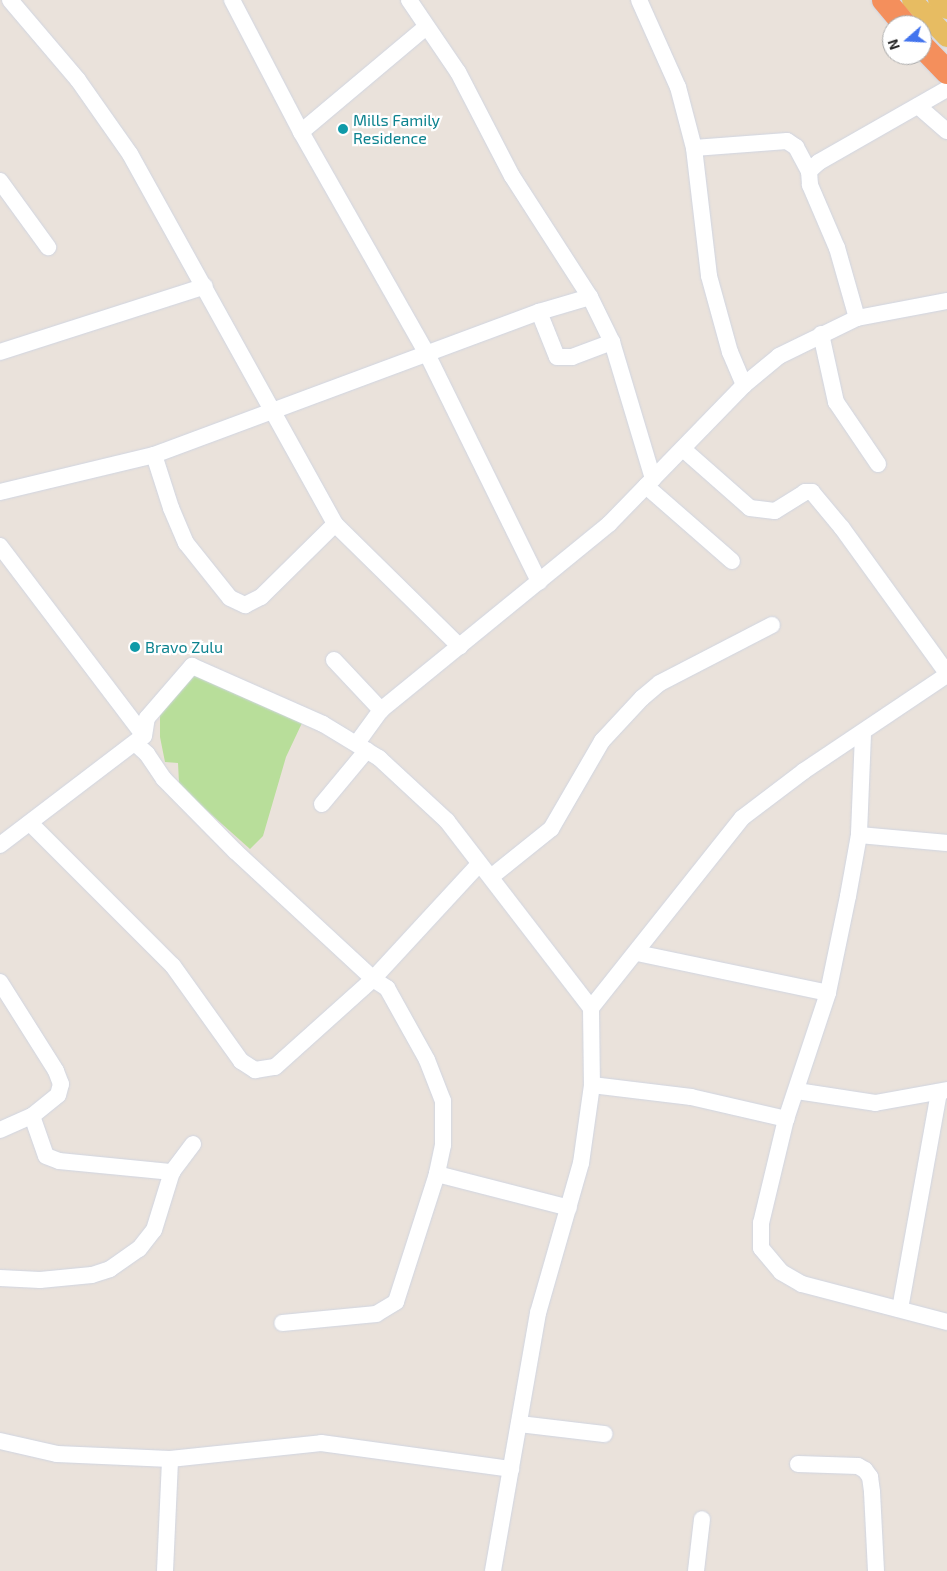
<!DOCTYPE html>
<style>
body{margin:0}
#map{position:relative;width:947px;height:1571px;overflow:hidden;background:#eae2db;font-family:"Exo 2",sans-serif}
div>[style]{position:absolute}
.green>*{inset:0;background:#b8de9a}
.roads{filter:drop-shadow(0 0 1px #d0d5e1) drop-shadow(0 0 1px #d0d5e1)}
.minor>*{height:16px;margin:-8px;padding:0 8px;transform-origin:8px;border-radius:8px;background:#fff}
.major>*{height:20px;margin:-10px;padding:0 10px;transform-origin:10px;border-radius:10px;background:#e7bc62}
.highway>*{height:24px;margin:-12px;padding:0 12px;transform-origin:12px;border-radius:12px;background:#f48f5c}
.dots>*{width:14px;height:14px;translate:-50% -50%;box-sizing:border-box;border:2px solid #fff;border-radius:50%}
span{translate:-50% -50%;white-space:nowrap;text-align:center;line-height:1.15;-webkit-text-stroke:4.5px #fff;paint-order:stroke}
.culture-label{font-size:16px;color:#0d838f}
.left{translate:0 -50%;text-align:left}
.north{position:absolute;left:882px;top:15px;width:50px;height:50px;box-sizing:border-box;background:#fff;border:1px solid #a9a9a9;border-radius:50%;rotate:251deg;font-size:14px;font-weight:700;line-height:20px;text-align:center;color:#282828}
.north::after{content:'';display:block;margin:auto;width:18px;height:22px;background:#4374ee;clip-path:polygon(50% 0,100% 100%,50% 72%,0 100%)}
</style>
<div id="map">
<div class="green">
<div style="clip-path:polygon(194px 670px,302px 723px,286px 757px,263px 836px,250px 849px,185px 791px,179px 783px,178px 763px,165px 762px,160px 737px,160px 706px)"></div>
</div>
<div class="roads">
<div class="minor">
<div style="left:10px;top:0;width:105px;rotate:49.6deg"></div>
<div style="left:78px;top:80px;width:90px;rotate:54.9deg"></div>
<div style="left:130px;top:154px;width:423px;rotate:61deg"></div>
<div style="left:335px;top:524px;width:175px;rotate:44.5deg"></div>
<div style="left:232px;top:0;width:149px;rotate:62.4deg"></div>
<div style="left:301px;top:132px;width:255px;rotate:60.4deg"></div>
<div style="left:427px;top:354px;width:254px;rotate:63.8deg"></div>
<div style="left:409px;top:0;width:87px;rotate:55.8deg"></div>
<div style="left:458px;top:72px;width:117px;rotate:62.6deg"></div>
<div style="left:512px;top:176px;width:144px;rotate:57.2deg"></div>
<div style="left:590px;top:297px;width:50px;rotate:63.9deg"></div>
<div style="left:612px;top:342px;width:143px;rotate:73.3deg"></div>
<div style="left:639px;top:0;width:95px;rotate:65.9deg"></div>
<div style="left:678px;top:87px;width:63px;rotate:75.3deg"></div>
<div style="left:694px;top:148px;width:129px;rotate:83.3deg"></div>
<div style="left:709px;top:276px;width:79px;rotate:74.6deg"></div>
<div style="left:730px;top:352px;width:36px;rotate:67deg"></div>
<div style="left:918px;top:106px;width:38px;rotate:41deg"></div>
<div style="left:301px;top:132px;width:163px;rotate:-40deg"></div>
<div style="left:694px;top:148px;width:93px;rotate:-4.3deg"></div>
<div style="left:787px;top:141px;width:11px;rotate:34deg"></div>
<div style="left:796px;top:147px;width:27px;rotate:62deg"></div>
<div style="left:0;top:181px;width:82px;rotate:54deg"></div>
<div style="left:539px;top:312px;width:48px;rotate:68.2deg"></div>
<div style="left:557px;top:357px;width:15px"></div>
<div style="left:572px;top:357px;width:43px;rotate:-20.6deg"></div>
<div style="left:857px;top:318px;width:73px;rotate:-105.9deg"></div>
<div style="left:837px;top:248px;width:69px;rotate:-113.2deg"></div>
<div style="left:810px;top:185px;width:14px;rotate:-94deg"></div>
<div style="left:809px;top:171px;width:13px;rotate:-42deg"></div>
<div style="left:819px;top:162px;width:147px;rotate:-29.7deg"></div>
<div style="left:821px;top:334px;width:70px;rotate:77.6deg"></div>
<div style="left:836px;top:402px;width:75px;rotate:55.9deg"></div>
<div style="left:0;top:352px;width:215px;rotate:-17.8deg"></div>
<div style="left:683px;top:449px;width:89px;rotate:41.4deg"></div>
<div style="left:750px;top:508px;width:25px;rotate:7deg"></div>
<div style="left:775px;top:511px;width:36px;rotate:-32deg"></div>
<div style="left:805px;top:492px;width:7px"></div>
<div style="left:812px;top:492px;width:47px;rotate:50.2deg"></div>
<div style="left:842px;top:528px;width:179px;rotate:54.1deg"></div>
<div style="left:154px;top:455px;width:56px;rotate:72.2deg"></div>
<div style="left:171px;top:508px;width:38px;rotate:67deg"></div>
<div style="left:186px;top:543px;width:70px;rotate:51.3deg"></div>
<div style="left:230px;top:598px;width:17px;rotate:25deg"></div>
<div style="left:245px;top:605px;width:18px;rotate:-27deg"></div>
<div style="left:261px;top:597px;width:104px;rotate:-44.6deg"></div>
<div style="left:646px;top:486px;width:114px;rotate:41.1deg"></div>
<div style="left:0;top:492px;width:158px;rotate:-13.5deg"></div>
<div style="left:154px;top:455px;width:411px;rotate:-20.4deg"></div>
<div style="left:539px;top:312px;width:53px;rotate:-16.4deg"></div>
<div style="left:0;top:546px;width:238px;rotate:52.8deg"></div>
<div style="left:144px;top:736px;width:18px;rotate:-81deg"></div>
<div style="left:147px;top:718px;width:69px;rotate:-49.1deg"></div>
<div style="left:192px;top:666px;width:143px;rotate:23.9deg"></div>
<div style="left:323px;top:724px;width:66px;rotate:31.3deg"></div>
<div style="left:379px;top:758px;width:93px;rotate:42.8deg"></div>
<div style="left:447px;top:821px;width:236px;rotate:52.4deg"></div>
<div style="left:591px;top:1008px;width:77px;rotate:89.3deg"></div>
<div style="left:592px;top:1085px;width:79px;rotate:98deg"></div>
<div style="left:581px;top:1163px;width:156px;rotate:106deg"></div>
<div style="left:538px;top:1313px;width:262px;rotate:99.9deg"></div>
<div style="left:334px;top:660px;width:69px;rotate:46.8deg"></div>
<div style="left:863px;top:734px;width:101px;rotate:92.3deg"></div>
<div style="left:859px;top:835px;width:62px;rotate:100.2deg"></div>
<div style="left:848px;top:896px;width:99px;rotate:101.7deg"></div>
<div style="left:828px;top:993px;width:133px;rotate:108.4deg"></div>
<div style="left:786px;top:1119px;width:107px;rotate:103.5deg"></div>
<div style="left:761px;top:1223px;width:25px;rotate:90deg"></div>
<div style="left:761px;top:1248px;width:31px;rotate:50deg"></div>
<div style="left:781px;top:1272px;width:24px;rotate:30deg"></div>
<div style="left:802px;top:1284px;width:150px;rotate:14.7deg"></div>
<div style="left:357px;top:743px;width:41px;rotate:-54deg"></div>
<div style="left:381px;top:710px;width:294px;rotate:-39.2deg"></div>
<div style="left:609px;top:524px;width:194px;rotate:-45.8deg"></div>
<div style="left:744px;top:385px;width:45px;rotate:-39.6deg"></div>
<div style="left:779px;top:356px;width:87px;rotate:-26deg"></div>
<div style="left:857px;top:318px;width:92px;rotate:-10.7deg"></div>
<div style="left:136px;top:744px;width:15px;rotate:42deg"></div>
<div style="left:147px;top:754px;width:30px;rotate:56deg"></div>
<div style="left:164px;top:779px;width:101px;rotate:45.4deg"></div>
<div style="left:235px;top:851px;width:188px;rotate:42.8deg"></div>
<div style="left:373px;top:979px;width:17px;rotate:33deg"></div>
<div style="left:387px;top:988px;width:82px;rotate:60.9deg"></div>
<div style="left:427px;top:1060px;width:44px;rotate:68.7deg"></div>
<div style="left:443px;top:1101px;width:44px;rotate:90deg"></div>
<div style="left:443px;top:1145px;width:30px;rotate:102deg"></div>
<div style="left:437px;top:1174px;width:134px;rotate:107.8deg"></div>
<div style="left:396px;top:1302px;width:23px;rotate:149deg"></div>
<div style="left:376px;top:1314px;width:94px;rotate:174.5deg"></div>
<div style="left:322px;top:804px;width:70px;rotate:-50.2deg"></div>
<div style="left:30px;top:823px;width:202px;rotate:45deg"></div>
<div style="left:173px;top:966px;width:117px;rotate:54.4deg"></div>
<div style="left:241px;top:1061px;width:17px;rotate:33deg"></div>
<div style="left:255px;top:1070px;width:20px;rotate:-9deg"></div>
<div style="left:275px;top:1067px;width:132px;rotate:-41.9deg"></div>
<div style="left:373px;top:979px;width:156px;rotate:-47.3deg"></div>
<div style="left:859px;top:835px;width:88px;rotate:5.2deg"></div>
<div style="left:0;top:845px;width:178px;rotate:-37.3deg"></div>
<div style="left:491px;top:877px;width:77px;rotate:-38.7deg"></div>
<div style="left:551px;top:829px;width:102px;rotate:-59.9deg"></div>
<div style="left:602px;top:741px;width:59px;rotate:-47.1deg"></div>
<div style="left:642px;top:698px;width:23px;rotate:-40deg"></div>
<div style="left:660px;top:683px;width:126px;rotate:-27.4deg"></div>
<div style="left:637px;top:953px;width:195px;rotate:11.8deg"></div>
<div style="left:0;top:982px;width:105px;rotate:57.8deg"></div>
<div style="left:56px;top:1071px;width:14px;rotate:69deg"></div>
<div style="left:61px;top:1084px;width:11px;rotate:105deg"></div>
<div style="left:58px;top:1095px;width:33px;rotate:141deg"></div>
<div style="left:32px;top:1116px;width:42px;rotate:70.7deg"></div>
<div style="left:46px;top:1156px;width:14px;rotate:21deg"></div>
<div style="left:59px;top:1161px;width:114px;rotate:5.6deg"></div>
<div style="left:591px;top:1008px;width:243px;rotate:-51.5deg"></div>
<div style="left:742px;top:818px;width:78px;rotate:-37.2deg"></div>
<div style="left:804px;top:771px;width:172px;rotate:-33.9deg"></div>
<div style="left:592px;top:1085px;width:100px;rotate:6.9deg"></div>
<div style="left:691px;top:1097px;width:98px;rotate:13deg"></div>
<div style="left:797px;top:1091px;width:79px;rotate:8.7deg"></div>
<div style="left:875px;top:1103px;width:73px;rotate:-10.2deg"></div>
<div style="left:0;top:1130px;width:35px;rotate:-24deg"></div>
<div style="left:437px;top:1174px;width:136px;rotate:14.4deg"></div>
<div style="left:0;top:1278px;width:40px;rotate:2.9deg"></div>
<div style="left:40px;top:1280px;width:52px;rotate:-5.5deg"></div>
<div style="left:92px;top:1275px;width:19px;rotate:-18deg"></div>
<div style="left:110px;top:1269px;width:35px;rotate:-35deg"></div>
<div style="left:139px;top:1249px;width:24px;rotate:-52deg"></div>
<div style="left:154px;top:1230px;width:61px;rotate:-72.8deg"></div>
<div style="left:172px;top:1172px;width:35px;rotate:-53deg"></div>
<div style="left:900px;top:1309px;width:220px;rotate:-79.8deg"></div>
<div style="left:519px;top:1424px;width:86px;rotate:6.7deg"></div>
<div style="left:0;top:1441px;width:58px;rotate:12.8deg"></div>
<div style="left:57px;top:1454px;width:113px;rotate:2.5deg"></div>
<div style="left:170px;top:1459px;width:152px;rotate:-6deg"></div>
<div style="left:321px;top:1443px;width:192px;rotate:7.8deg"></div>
<div style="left:798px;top:1464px;width:60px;rotate:1.9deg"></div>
<div style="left:858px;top:1466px;width:8px;rotate:30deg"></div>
<div style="left:865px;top:1470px;width:9px;rotate:54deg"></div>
<div style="left:870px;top:1477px;width:15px;rotate:82deg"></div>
<div style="left:872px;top:1492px;width:79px;rotate:87.1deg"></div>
<div style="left:165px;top:1571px;width:112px;rotate:-87.4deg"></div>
<div style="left:696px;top:1571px;width:52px;rotate:-83.4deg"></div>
</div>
<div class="major">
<div style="left:912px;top:0;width:51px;rotate:46.6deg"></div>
<div style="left:938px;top:0;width:13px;rotate:45deg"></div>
</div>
<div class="highway">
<div style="left:884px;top:0;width:33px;rotate:50deg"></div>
<div style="left:922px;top:46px;width:36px;rotate:46deg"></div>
</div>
</div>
<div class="dots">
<div style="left:343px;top:129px;background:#0f9aa8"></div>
<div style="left:135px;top:647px;background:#0f9aa8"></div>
</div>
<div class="culture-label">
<span class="left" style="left:353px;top:129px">Mills Family<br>Residence</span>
<span class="left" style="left:145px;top:647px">Bravo Zulu</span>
</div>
<div class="north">N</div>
</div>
